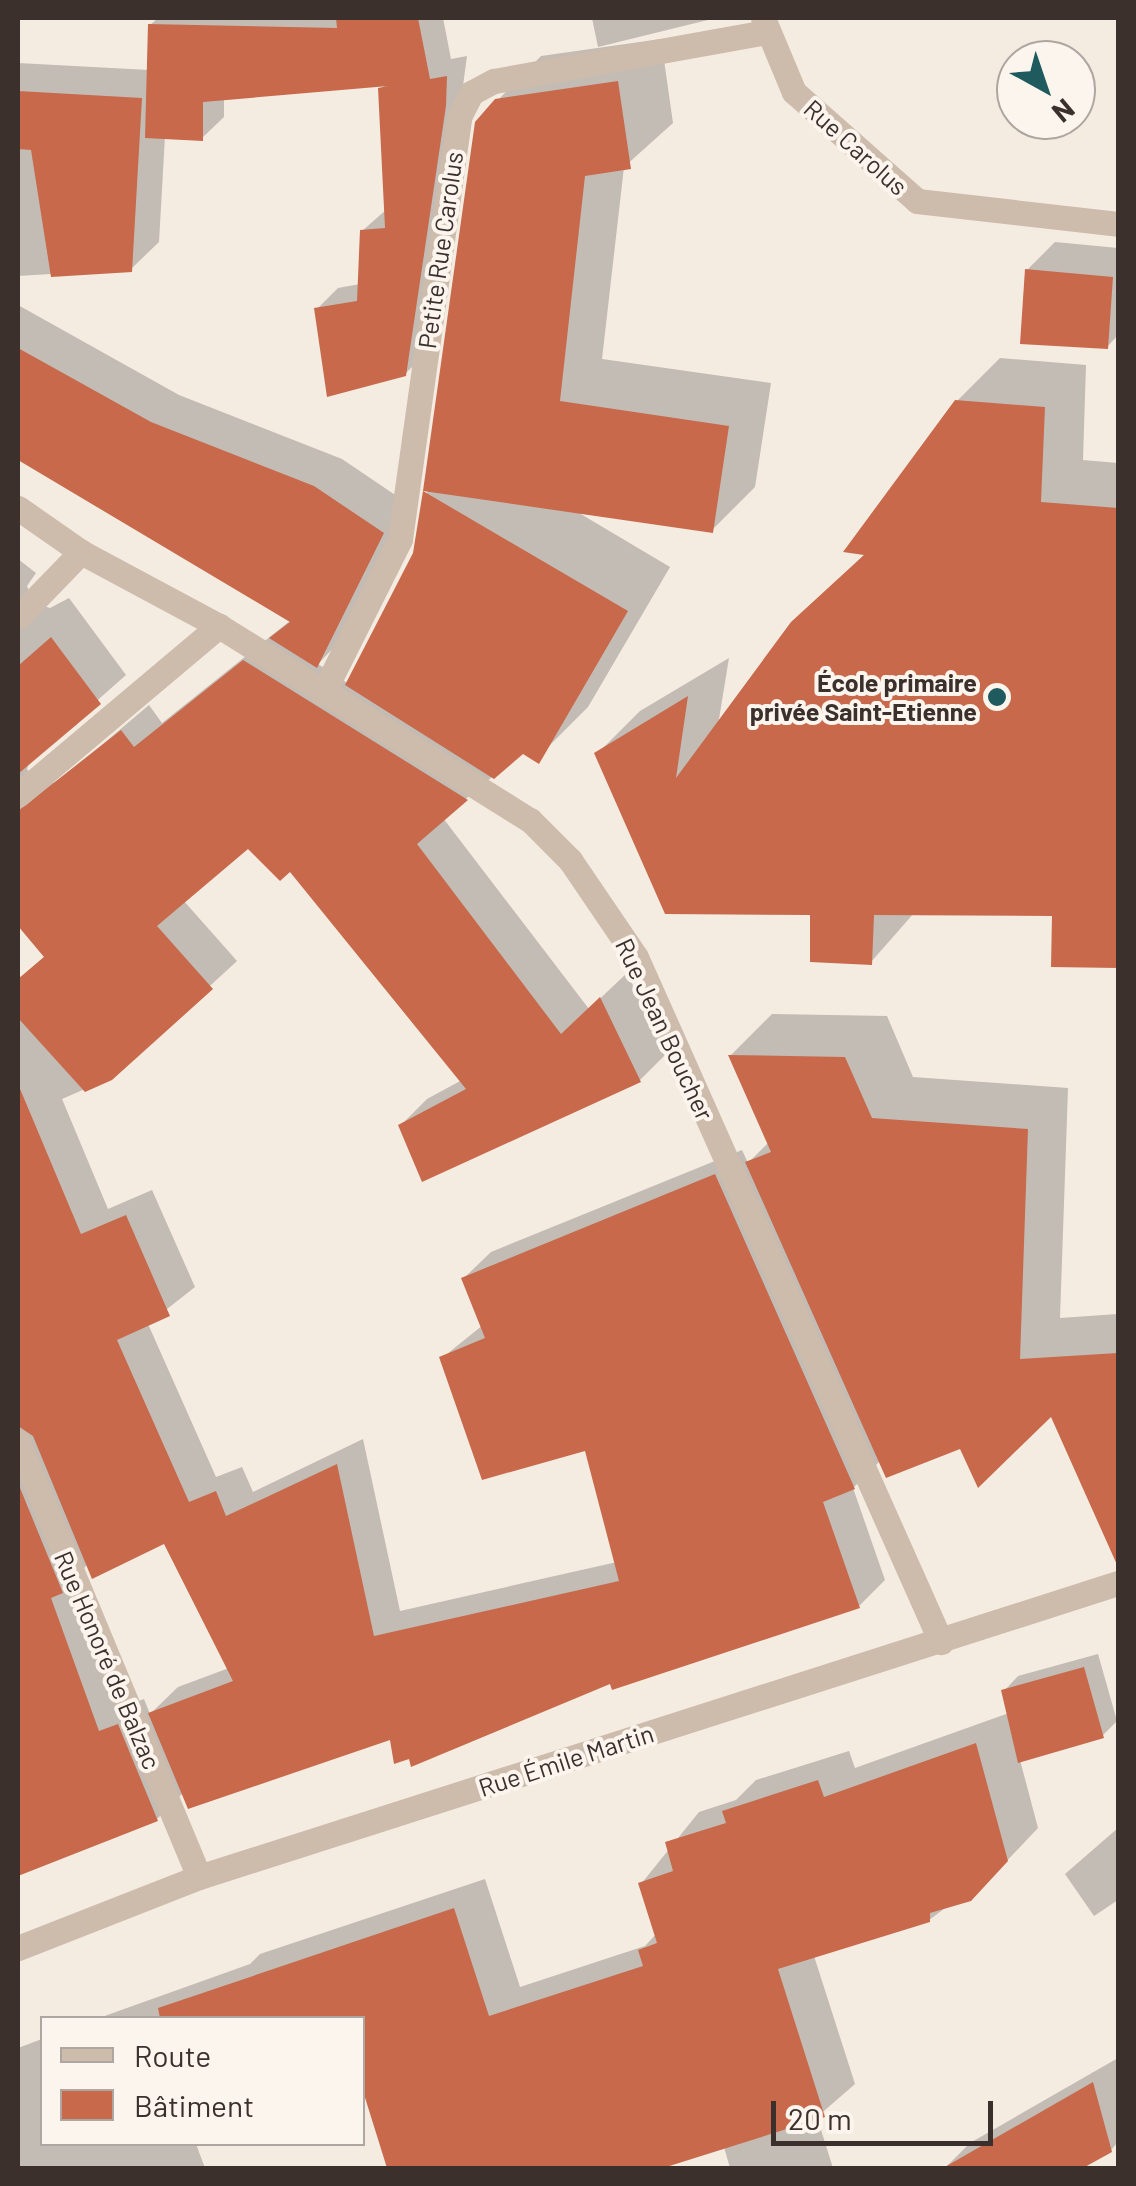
<!DOCTYPE html>
<meta charset="utf-8">
<style>
body{margin:0}
#map{position:relative;width:1136px;height:2186px;overflow:hidden;background:#f4ebe1;font-family:Barlow,sans-serif}
div>[style]{position:absolute}
.shadow>*{inset:0;background:#0003}
.building>*{inset:0;background:#c8694b}
.service>*{height:25px;margin:-12.5px;padding:0 12.5px;transform-origin:12.5px;border-radius:12.5px;background:#cdbbac}
.minor>*{height:25px;margin:-12.5px;padding:0 12.5px;transform-origin:12.5px;border-radius:12.5px;background:#cdbbac}
.dots>*{width:28px;height:28px;translate:-50% -50%;box-sizing:border-box;border:5px solid #fbf5ee;border-radius:50%}
span{translate:-50% -50%;white-space:nowrap;text-align:center;line-height:1.15;-webkit-text-stroke:8px #fbf5ee;paint-order:stroke}
.street-label{font-size:25px;color:#3b302b}
.poi-label{font-size:25px;color:#3b302b;font-weight:700}
.right{translate:-100% -50%;text-align:right}
.frame{position:absolute;inset:0;border:20px solid #3b302b;pointer-events:none}
.legend{position:absolute;left:40px;top:2016px;width:325px;height:130px;box-sizing:border-box;background:#fbf5ee;border:2px solid #aea6a0;margin:0;padding:12px 18px;list-style:none;font-size:30px;color:#3b302b}
.legend li{display:flex;align-items:center;gap:20px;height:50px}
.legend b{width:50px;border:2px solid #aea6a0}
.north{position:absolute;left:996px;top:40px;width:100px;height:100px;box-sizing:border-box;background:#fbf5ee;border:2px solid #aea6a0;border-radius:50%;rotate:140deg;font-size:28px;font-weight:700;line-height:40px;text-align:center;color:#3b302b}
.north::after{content:'';display:block;margin:auto;width:35px;height:45px;background:#1f5a5e;clip-path:polygon(50% 0,100% 100%,50% 72%,0 100%)}
.scale{position:absolute;left:771px;top:2101px;width:222px;height:45px;box-sizing:border-box;border:5px solid #3b302b;border-top:0;padding-left:12px;font-size:30px;line-height:35px;white-space:nowrap;color:#3b302b;-webkit-text-stroke:8px #fbf5ee;paint-order:stroke}
</style>
<div id="map">
<div class="shadow">
<div style="clip-path:polygon(158px 18px,443px 18px,451px 59px,467px 56px,427px 352px,405px 374px,317px 309px,338px 288px,360px 284px,362px 231px,387px 209px,381px 89px,386px 84px,224px 98px,224px 117px,202px 138px,165px 136px,159px 242px,131px 269px,18px 276px,18px 63px,149px 70px,150px 25px)"></div>
<div style="clip-path:polygon(592px 18px,716px 18px,598px 47px)"></div>
<div style="clip-path:polygon(evenodd,661px 39px,673px 123px,624px 167px,602px 359px,771px 383px,755px 487px,712px 530px,574px 510px,670px 567px,588px 707px,544px 751px,523px 751px,443px 818px,589px 1009px,627px 973px,666px 1054px,640px 1080px,401px 1125px,427px 1099px,462px 1080px,290px 869px,249px 845px,183px 900px,237px 961px,110px 1078px,62px 1099px,108px 1209px,152px 1190px,195px 1287px,148px 1324px,216px 1477px,242px 1467px,253px 1492px,363px 1439px,400px 1611px,617px 1562px,587px 1448px,442px 1358px,483px 1325px,464px 1278px,491px 1252px,742px 1150px,748px 1163px,769px 1142px,731px 1055px,772px 1014px,887px 1016px,913px 1077px,1068px 1088px,1060px 1318px,1118px 1314px,1118px 1461px,1077px 1472px,1052px 1413px,962px 1446px,881px 1460px,853px 1488px,885px 1580px,859px 1606px,611px 1681px,184px 1792px,157px 1819px,18px 1873px,18px 980px,46px 955px,18px 922px,18px 559px,36px 573px,27px 586px,34px 603px,50px 608px,69px 598px,126px 675px,30px 760px,27px 769px,38px 784px,58px 782px,149px 705px,162px 723px,291px 620px,18px 458px,18px 305px,179px 395px,342px 459px,410px 505px,344px 637px,318px 664px,349px 684px,416px 554px,497px 101px,541px 56px,661px 39px,165px 1541px,229px 1668px,178px 1687px,150px 1714px,144px 1699px,126px 1706px,78px 1574px,89px 1563px,165px 1541px)"></div>
<div style="clip-path:polygon(1055px 242px,1118px 248px,1118px 335px,1107px 347px,1027px 270px)"></div>
<div style="clip-path:polygon(1000px 358px,1086px 365px,1083px 460px,1118px 463px,1118px 965px,1053px 964px,1054px 914px,914px 913px,871px 962px,597px 754px,640px 711px,729px 658px,718px 725px,793px 624px,866px 553px,957px 401px)"></div>
<div style="clip-path:polygon(1098px 1654px,1117px 1721px,1103px 1735px,1020px 1760px,1038px 1828px,1001px 1867px,929px 1920px,814px 1956px,855px 2084px,817px 2117px,833px 2168px,730px 2168px,724px 2147px,654px 2168px,390px 2168px,362px 2079px,362px 2018px,99px 2018px,250px 1964px,260px 1954px,485px 1879px,520px 1987px,645px 1946px,656px 1934px,641px 1884px,699px 1812px,736px 1800px,756px 1780px,849px 1751px,855px 1768px,1009px 1713px,1004px 1691px,1018px 1676px)"></div>
<div style="clip-path:polygon(1118px 1828px,1118px 1900px,1094px 1916px,1065px 1874px)"></div>
<div style="clip-path:polygon(42px 2039px,42px 2144px,196px 2144px,205px 2168px,18px 2168px,18px 2048px)"></div>
<div style="clip-path:polygon(1118px 2058px,1118px 2142px,1111px 2150px,1078px 2168px,945px 2168px,970px 2143px)"></div>
</div>
<div class="building">
<div style="clip-path:polygon(336px 18px,418px 18px,430px 79px,447px 76px,446px 106px,406px 376px,327px 397px,314px 308px,357px 301px,360px 230px,385px 228px,378px 88px,388px 86px,203px 102px,203px 141px,145px 138px,148px 24px,337px 28px)"></div>
<div style="clip-path:polygon(618px 81px,631px 169px,585px 176px,560px 401px,729px 426px,713px 533px,423px 491px,475px 122px,495px 99px)"></div>
<div style="clip-path:polygon(18px 91px,142px 98px,132px 272px,51px 277px,31px 150px,18px 149px)"></div>
<div style="clip-path:polygon(1025px 269px,1113px 277px,1108px 349px,1020px 344px)"></div>
<div style="clip-path:polygon(18px 348px,151px 422px,314px 486px,384px 533px,317px 668px,269px 638px,290px 622px,18px 460px)"></div>
<div style="clip-path:polygon(955px 400px,1045px 407px,1041px 502px,1118px 508px,1118px 968px,1051px 967px,1052px 916px,874px 915px,872px 965px,810px 962px,810px 915px,665px 914px,594px 753px,688px 696px,676px 778px,791px 622px,864px 555px,843px 552px)"></div>
<div style="clip-path:polygon(423px 491px,628px 611px,539px 764px,523px 754px,494px 779px,345px 685px,413px 553px)"></div>
<div style="clip-path:polygon(51px 637px,101px 704px,18px 774px,18px 666px)"></div>
<div style="clip-path:polygon(243px 660px,468px 800px,417px 844px,561px 1034px,600px 997px,641px 1082px,422px 1182px,398px 1125px,466px 1089px,290px 872px,280px 881px,248px 849px,157px 926px,213px 989px,112px 1080px,85px 1092px,18px 1018px,18px 979px,44px 957px,18px 926px,18px 811px,121px 730px,134px 747px)"></div>
<div style="clip-path:polygon(728px 1055px,845px 1057px,872px 1118px,1028px 1129px,1020px 1359px,1118px 1353px,1118px 1567px,1051px 1417px,978px 1488px,960px 1449px,886px 1478px,745px 1162px,771px 1152px)"></div>
<div style="clip-path:polygon(18px 1084px,81px 1234px,126px 1215px,170px 1316px,117px 1340px,189px 1502px,216px 1491px,226px 1516px,337px 1464px,374px 1636px,619px 1581px,585px 1451px,482px 1480px,439px 1357px,485px 1338px,461px 1278px,715px 1174px,855px 1489px,823px 1502px,860px 1608px,612px 1690px,610px 1684px,411px 1767px,409px 1759px,394px 1764px,390px 1740px,188px 1809px,148px 1713px,233px 1681px,164px 1544px,92px 1579px,33px 1436px,18px 1426px)"></div>
<div style="clip-path:polygon(18px 1483px,63px 1593px,51px 1598px,99px 1731px,118px 1724px,158px 1821px,18px 1876px)"></div>
<div style="clip-path:polygon(1084px 1667px,1104px 1738px,1018px 1763px,1001px 1690px)"></div>
<div style="clip-path:polygon(976px 1743px,1008px 1861px,971px 1901px,930px 1913px,930px 1922px,778px 1969px,825px 2117px,663px 2168px,387px 2168px,362px 2088px,362px 2018px,160px 2018px,158px 2008px,454px 1908px,489px 2016px,643px 1966px,638px 1950px,657px 1943px,638px 1883px,673px 1871px,665px 1842px,726px 1823px,722px 1811px,818px 1780px,824px 1797px)"></div>
<div style="clip-path:polygon(1093px 2082px,1112px 2152px,1083px 2168px,943px 2168px)"></div>
</div>
<div class="service">
<div style="left:323px;top:693px;width:172px;rotate:-63.4deg"></div>
<div style="left:400px;top:539px;width:426px;rotate:-82deg"></div>
<div style="left:459px;top:117px;width:27px;rotate:-63deg"></div>
<div style="left:471px;top:93px;width:26px;rotate:-28deg"></div>
<div style="left:494px;top:81px;width:276px;rotate:-10.2deg"></div>
</div>
<div class="minor">
<div style="left:763px;top:18px;width:80px;rotate:67.3deg"></div>
<div style="left:794px;top:92px;width:164px;rotate:41.5deg"></div>
<div style="left:917px;top:201px;width:202px;rotate:6.5deg"></div>
<div style="left:18px;top:508px;width:77px;rotate:34.9deg"></div>
<div style="left:81px;top:552px;width:157px;rotate:28.2deg"></div>
<div style="left:219px;top:626px;width:367px;rotate:32deg"></div>
<div style="left:530px;top:820px;width:57px;rotate:45deg"></div>
<div style="left:570px;top:860px;width:117px;rotate:55.8deg"></div>
<div style="left:636px;top:957px;width:750px;rotate:66deg"></div>
<div style="left:18px;top:617px;width:91px;rotate:-45.9deg"></div>
<div style="left:18px;top:795px;width:263px;rotate:-40.1deg"></div>
<div style="left:18px;top:1442px;width:471px;rotate:67.4deg"></div>
<div style="left:18px;top:1948px;width:194px;rotate:-21.4deg"></div>
<div style="left:199px;top:1877px;width:965px;rotate:-17.74deg"></div>
</div>
<div class="dots">
<div style="left:997px;top:697px;background:#1f5a5e"></div>
</div>
<div class="street-label">
<span style="left:856px;top:147px;rotate:42deg">Rue Carolus</span>
<span style="left:440px;top:250px;rotate:-82deg">Petite Rue Carolus</span>
<span style="left:665px;top:1029px;rotate:65deg">Rue Jean Boucher</span>
<span style="left:108px;top:1660px;rotate:67deg">Rue Honoré de Balzac</span>
<span style="left:566px;top:1760px;rotate:-18deg">Rue Émile Martin</span>
</div>
<div class="poi-label">
<span class="right" style="left:977px;top:697px">École primaire<br>privée Saint-Etienne</span>
</div>
<div class="frame"></div>
<ul class="legend">
<li><b style="height:12px;background:#cdbbac"></b>Route</li>
<li><b style="height:28px;background:#c8694b"></b>Bâtiment</li>
</ul>
<div class="north">N</div>
<div class="scale">20 m</div>
</div>
